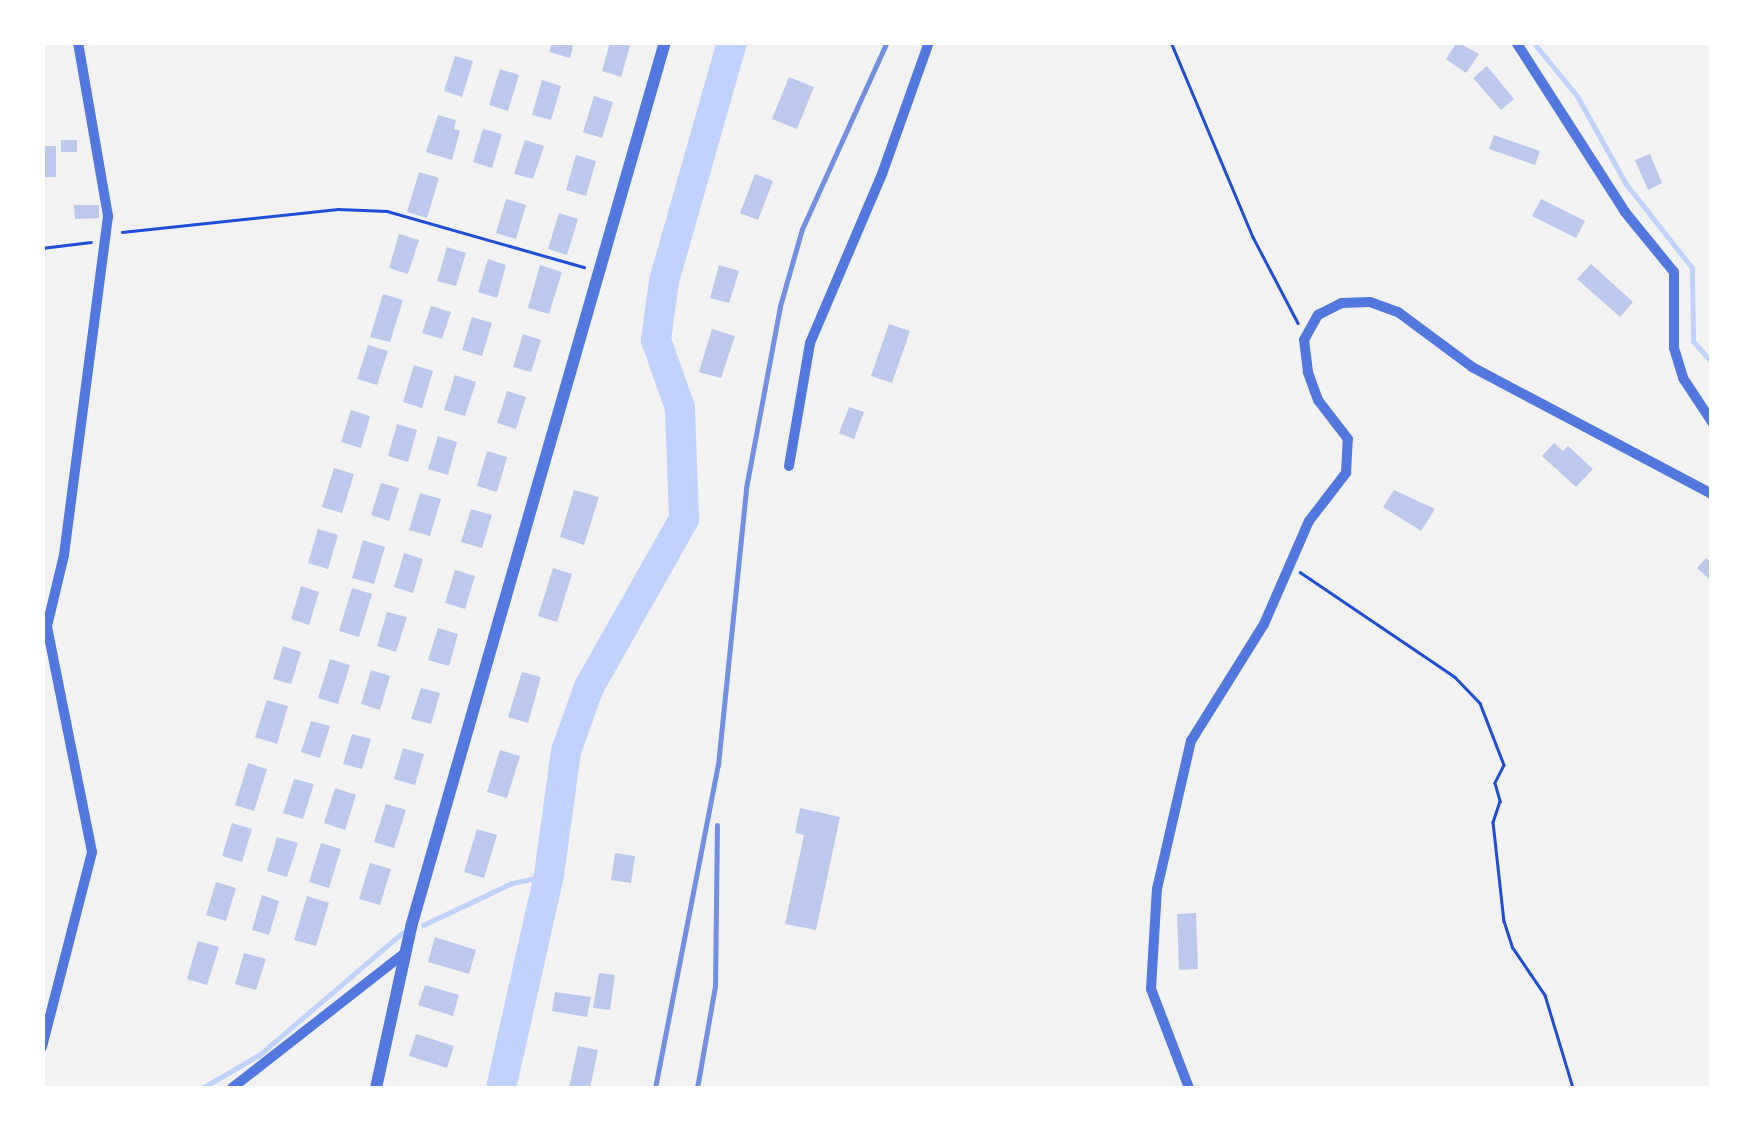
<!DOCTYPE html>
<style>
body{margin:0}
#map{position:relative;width:1754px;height:1131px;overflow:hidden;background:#f2f2f2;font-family:Merriweather,serif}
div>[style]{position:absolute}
.stream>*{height:5px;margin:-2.5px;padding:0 2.5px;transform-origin:2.5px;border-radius:2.5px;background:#bfd3fe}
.river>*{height:30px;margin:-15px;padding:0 15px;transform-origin:15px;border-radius:15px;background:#bfd3fe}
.building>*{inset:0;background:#bdc9ec}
.path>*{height:2.5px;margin:-1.25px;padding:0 1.25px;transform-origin:1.25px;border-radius:1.25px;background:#1d4ed8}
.minor>*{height:10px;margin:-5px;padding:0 5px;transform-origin:5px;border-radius:5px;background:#5277de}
.tertiary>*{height:12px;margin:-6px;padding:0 6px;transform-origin:6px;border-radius:6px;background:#5277de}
.rail>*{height:5px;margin:-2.5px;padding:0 2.5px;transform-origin:2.5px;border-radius:2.5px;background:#7290e2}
span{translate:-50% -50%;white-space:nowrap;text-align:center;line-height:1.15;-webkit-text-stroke:8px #fff;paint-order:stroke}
.frame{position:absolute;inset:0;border:45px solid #fff;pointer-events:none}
</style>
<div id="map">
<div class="stream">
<div style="left:1533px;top:42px;width:70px;rotate:50.8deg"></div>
<div style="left:1577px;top:96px;width:101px;rotate:60.9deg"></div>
<div style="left:1626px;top:184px;width:107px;rotate:51.8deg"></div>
<div style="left:1692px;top:268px;width:73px;rotate:89.2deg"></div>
<div style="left:1693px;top:341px;width:29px;rotate:49deg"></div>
<div style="left:423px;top:925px;width:98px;rotate:-25.3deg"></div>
<div style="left:512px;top:883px;width:38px;rotate:-12deg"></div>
<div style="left:202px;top:1088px;width:66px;rotate:-30.1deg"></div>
<div style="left:259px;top:1055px;width:188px;rotate:-40.5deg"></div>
</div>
<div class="river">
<div style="left:501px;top:1088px;width:218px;rotate:-77.3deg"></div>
<div style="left:549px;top:875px;width:125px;rotate:-82.2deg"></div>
<div style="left:566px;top:751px;width:68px;rotate:-70.2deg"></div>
<div style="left:589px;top:687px;width:193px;rotate:-60.5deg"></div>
<div style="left:684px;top:519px;width:111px;rotate:-92.1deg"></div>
<div style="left:680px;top:408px;width:72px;rotate:-109.4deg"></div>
<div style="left:656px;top:340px;width:60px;rotate:-82.3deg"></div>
<div style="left:664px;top:281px;width:248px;rotate:-74.1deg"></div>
</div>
<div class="building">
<div style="clip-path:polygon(552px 42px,574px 42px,570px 58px,549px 52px)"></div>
<div style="clip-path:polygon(610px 42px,631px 42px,621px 77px,602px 71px)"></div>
<div style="clip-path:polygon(1457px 42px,1479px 54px,1466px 73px,1446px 59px)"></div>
<div style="clip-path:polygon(455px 56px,473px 61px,462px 97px,444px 91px)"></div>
<div style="clip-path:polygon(1487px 66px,1514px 99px,1501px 110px,1473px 78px)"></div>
<div style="clip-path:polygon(500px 69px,519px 75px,508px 111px,489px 105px)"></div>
<div style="clip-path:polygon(789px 77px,814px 87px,797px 129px,772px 119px)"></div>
<div style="clip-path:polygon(542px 80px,561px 86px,551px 120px,532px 115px)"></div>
<div style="clip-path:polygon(594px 96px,613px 102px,602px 138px,583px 132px)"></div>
<div style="clip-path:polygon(438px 115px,456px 120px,454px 129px,460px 131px,452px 160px,426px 152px)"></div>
<div style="clip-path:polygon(483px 129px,502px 134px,492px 168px,473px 162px)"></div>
<div style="clip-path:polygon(1494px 135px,1540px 151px,1535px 165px,1489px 149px)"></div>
<div style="clip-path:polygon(61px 140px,77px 140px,77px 152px,61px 152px)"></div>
<div style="clip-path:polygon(525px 140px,544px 146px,533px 179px,514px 174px)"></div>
<div style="clip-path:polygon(43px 146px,56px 146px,56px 177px,43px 177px)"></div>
<div style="clip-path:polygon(1650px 154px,1662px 183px,1648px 190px,1635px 160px)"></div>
<div style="clip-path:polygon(576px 155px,596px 161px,586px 196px,566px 190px)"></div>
<div style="clip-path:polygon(419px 172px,439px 178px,427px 218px,407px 212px)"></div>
<div style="clip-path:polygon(755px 174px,773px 181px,758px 220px,740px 213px)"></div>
<div style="clip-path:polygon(506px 199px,526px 205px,516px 239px,496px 233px)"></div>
<div style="clip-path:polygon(1541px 199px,1585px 221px,1576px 238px,1532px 216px)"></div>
<div style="clip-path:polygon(74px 205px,99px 205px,99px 218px,75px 219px)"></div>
<div style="clip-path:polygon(559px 213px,578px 219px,567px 255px,548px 249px)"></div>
<div style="clip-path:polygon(399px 234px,419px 240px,408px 274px,389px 268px)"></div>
<div style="clip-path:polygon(447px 247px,466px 253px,456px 286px,437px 281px)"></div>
<div style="clip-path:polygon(488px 259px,506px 265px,497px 298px,478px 292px)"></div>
<div style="clip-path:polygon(1591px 264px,1633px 302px,1620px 317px,1577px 279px)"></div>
<div style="clip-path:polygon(540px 265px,562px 272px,549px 314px,528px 308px)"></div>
<div style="clip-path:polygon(719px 265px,739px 271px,729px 303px,710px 298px)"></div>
<div style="clip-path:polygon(383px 294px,403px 300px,390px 342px,370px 337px)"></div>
<div style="clip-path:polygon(431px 306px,451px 312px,442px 339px,422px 333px)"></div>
<div style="clip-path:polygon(472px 317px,492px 323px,482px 356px,462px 350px)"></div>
<div style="clip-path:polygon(889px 324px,910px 331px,892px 383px,871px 376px)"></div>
<div style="clip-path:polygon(712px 329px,735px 336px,721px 378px,699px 372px)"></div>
<div style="clip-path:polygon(523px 334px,541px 340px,531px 372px,513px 367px)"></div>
<div style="clip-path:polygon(368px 345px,388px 351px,377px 385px,357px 379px)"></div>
<div style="clip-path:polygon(414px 365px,433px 371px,422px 408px,403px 402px)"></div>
<div style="clip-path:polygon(455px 375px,476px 382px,465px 416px,444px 410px)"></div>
<div style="clip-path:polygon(507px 391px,526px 397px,516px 429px,497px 423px)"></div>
<div style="clip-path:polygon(849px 407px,864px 412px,854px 439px,839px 433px)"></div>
<div style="clip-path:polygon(351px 410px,370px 416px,361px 448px,341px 442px)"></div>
<div style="clip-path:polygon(397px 424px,417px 430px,408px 462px,388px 456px)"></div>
<div style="clip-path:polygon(438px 436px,457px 442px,448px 475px,428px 469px)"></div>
<div style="clip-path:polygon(1554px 443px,1563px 451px,1568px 446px,1593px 469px,1576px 487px,1542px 456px)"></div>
<div style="clip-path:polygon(487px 451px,507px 457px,497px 492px,477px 486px)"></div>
<div style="clip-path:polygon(334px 468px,354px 474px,342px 513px,322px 507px)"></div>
<div style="clip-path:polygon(381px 483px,399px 488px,389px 521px,371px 515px)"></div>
<div style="clip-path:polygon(574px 490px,599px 497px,584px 545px,560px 537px)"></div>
<div style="clip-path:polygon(1394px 490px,1435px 509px,1421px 531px,1383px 507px)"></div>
<div style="clip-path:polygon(420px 493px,441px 499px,430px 536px,409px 530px)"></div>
<div style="clip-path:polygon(471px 509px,492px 515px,482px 548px,461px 542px)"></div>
<div style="clip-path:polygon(318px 529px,338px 535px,328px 569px,308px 563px)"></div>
<div style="clip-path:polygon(363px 540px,385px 547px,374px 584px,352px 578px)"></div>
<div style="clip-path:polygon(404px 553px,423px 559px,413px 593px,394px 587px)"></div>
<div style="clip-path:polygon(1706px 558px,1712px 563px,1712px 582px,1697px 568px)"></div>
<div style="clip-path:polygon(553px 568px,572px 574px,557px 622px,538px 616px)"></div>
<div style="clip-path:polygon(455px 570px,475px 576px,465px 609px,445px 603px)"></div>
<div style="clip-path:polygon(301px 586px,319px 592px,309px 625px,291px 619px)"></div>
<div style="clip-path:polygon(352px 588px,372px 594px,359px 637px,339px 631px)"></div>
<div style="clip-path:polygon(387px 612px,407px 617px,396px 652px,377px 646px)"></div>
<div style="clip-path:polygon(438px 628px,458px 634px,449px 666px,428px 660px)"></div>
<div style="clip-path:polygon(283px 646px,301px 652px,291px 684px,273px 679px)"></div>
<div style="clip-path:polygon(330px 659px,350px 665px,338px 704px,318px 698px)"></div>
<div style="clip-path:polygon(371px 670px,390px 676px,380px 710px,361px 704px)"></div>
<div style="clip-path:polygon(522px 672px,541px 677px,528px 723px,508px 717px)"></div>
<div style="clip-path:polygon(421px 688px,440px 693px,431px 724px,411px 719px)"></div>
<div style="clip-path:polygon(267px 700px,288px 706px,277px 744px,255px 737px)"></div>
<div style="clip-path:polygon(311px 721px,330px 726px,320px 758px,301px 752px)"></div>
<div style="clip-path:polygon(352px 734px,371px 739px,362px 769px,343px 764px)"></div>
<div style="clip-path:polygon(403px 748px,424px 754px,415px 785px,394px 779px)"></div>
<div style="clip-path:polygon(500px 750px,520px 756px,507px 798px,487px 792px)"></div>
<div style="clip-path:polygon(248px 763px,267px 769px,254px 811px,235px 805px)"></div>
<div style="clip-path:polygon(294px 779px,314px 784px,303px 819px,283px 813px)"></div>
<div style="clip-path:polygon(335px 788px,356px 795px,345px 830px,324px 823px)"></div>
<div style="clip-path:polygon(386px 804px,406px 810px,394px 848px,374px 842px)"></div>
<div style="clip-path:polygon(800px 808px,840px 817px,816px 930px,785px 924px,804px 835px,795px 833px)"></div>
<div style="clip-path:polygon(232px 823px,252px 829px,242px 862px,222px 856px)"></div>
<div style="clip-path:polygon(477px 829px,497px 835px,484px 878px,464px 872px)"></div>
<div style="clip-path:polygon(277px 837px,298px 843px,287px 877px,267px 871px)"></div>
<div style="clip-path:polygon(321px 843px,341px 849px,329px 888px,309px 882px)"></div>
<div style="clip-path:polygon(615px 853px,635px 856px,631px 883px,611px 880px)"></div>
<div style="clip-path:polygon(370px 863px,391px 869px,380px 905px,359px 899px)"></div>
<div style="clip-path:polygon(216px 882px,236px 888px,226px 921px,206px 915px)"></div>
<div style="clip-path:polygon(262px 895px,279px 901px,269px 935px,252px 930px)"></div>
<div style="clip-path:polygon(307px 896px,329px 903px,316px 946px,294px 940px)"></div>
<div style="clip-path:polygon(1196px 913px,1198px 969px,1179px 970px,1177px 914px)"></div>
<div style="clip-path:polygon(435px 937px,476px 950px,469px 974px,428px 962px)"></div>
<div style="clip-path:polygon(198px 941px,219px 947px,207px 985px,187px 979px)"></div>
<div style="clip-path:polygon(244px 953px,266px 959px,256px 990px,235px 984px)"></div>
<div style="clip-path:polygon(599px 973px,615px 975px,610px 1010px,593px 1008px)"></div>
<div style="clip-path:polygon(425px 985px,459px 995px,453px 1016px,418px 1005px)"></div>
<div style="clip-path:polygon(555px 992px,591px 997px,587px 1017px,552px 1011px)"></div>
<div style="clip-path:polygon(416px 1034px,454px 1046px,447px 1068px,409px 1056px)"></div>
<div style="clip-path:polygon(578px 1046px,598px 1050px,590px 1088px,569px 1088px)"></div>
</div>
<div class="path">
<div style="left:1171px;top:42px;width:212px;rotate:67.2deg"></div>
<div style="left:1253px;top:237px;width:97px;rotate:62.4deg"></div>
<div style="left:122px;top:232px;width:217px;rotate:-6.1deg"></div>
<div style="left:338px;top:209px;width:49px;rotate:2.3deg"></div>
<div style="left:387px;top:211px;width:205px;rotate:15.9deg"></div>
<div style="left:42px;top:248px;width:49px;rotate:-7deg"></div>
<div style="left:1300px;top:572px;width:187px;rotate:34.1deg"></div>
<div style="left:1455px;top:677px;width:36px;rotate:46deg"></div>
<div style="left:1480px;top:703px;width:66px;rotate:68.8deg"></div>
<div style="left:1504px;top:765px;width:20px;rotate:117deg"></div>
<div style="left:1495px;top:783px;width:19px;rotate:74deg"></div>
<div style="left:1500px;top:801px;width:22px;rotate:108deg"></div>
<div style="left:1493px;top:822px;width:100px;rotate:83.7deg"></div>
<div style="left:1504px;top:921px;width:28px;rotate:72deg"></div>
<div style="left:1513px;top:948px;width:57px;rotate:55.8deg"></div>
<div style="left:1545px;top:995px;width:97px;rotate:73.2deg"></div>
</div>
<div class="minor">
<div style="left:1516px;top:42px;width:202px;rotate:57.3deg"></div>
<div style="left:1625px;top:212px;width:77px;rotate:50.8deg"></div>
<div style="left:1674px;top:272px;width:76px;rotate:90deg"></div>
<div style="left:1674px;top:348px;width:31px;rotate:73deg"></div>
<div style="left:1683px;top:378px;width:53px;rotate:56.6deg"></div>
<div style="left:789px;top:466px;width:125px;rotate:-80.3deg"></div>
<div style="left:810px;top:343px;width:184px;rotate:-66.9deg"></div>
<div style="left:882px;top:174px;width:140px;rotate:-70.4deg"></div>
<div style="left:42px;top:1047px;width:201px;rotate:-75.6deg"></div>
<div style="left:92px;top:852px;width:230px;rotate:-101.3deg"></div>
<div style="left:47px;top:626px;width:73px;rotate:-76.5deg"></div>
<div style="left:64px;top:555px;width:342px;rotate:-82.6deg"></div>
<div style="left:108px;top:216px;width:177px;rotate:-99.8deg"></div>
<div style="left:232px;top:1088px;width:219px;rotate:-38deg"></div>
<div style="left:1189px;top:1088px;width:106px;rotate:-111deg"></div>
<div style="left:1151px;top:989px;width:100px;rotate:-86.6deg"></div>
<div style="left:1157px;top:889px;width:152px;rotate:-77.1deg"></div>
<div style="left:1191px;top:741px;width:138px;rotate:-58deg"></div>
<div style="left:1264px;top:624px;width:112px;rotate:-66.4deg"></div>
<div style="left:1309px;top:521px;width:61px;rotate:-52.4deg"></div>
<div style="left:1346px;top:473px;width:34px;rotate:-87deg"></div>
<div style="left:1348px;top:439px;width:49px;rotate:-127.6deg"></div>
<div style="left:1318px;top:400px;width:30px;rotate:-110deg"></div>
<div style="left:1308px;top:372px;width:32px;rotate:-97deg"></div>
<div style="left:1304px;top:340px;width:29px;rotate:-61deg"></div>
<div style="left:1318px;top:315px;width:27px;rotate:-27deg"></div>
<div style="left:1342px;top:303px;width:28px;rotate:-2deg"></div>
<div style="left:1370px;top:302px;width:30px;rotate:20deg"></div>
<div style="left:1398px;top:312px;width:92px;rotate:36.6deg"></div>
<div style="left:1472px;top:367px;width:272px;rotate:27.9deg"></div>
</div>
<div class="tertiary">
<div style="left:376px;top:1088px;width:165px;rotate:-77.7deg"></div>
<div style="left:411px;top:927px;width:921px;rotate:-73.99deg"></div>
</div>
<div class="rail">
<div style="left:655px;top:1088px;width:329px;rotate:-79deg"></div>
<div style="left:718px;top:765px;width:278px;rotate:-84.2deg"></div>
<div style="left:746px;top:488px;width:185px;rotate:-79.4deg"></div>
<div style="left:780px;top:306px;width:80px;rotate:-74.1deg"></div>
<div style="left:802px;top:229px;width:205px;rotate:-65.6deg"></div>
<div style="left:697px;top:1088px;width:104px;rotate:-80deg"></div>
<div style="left:715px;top:986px;width:161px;rotate:-89.3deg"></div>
</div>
<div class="frame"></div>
</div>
